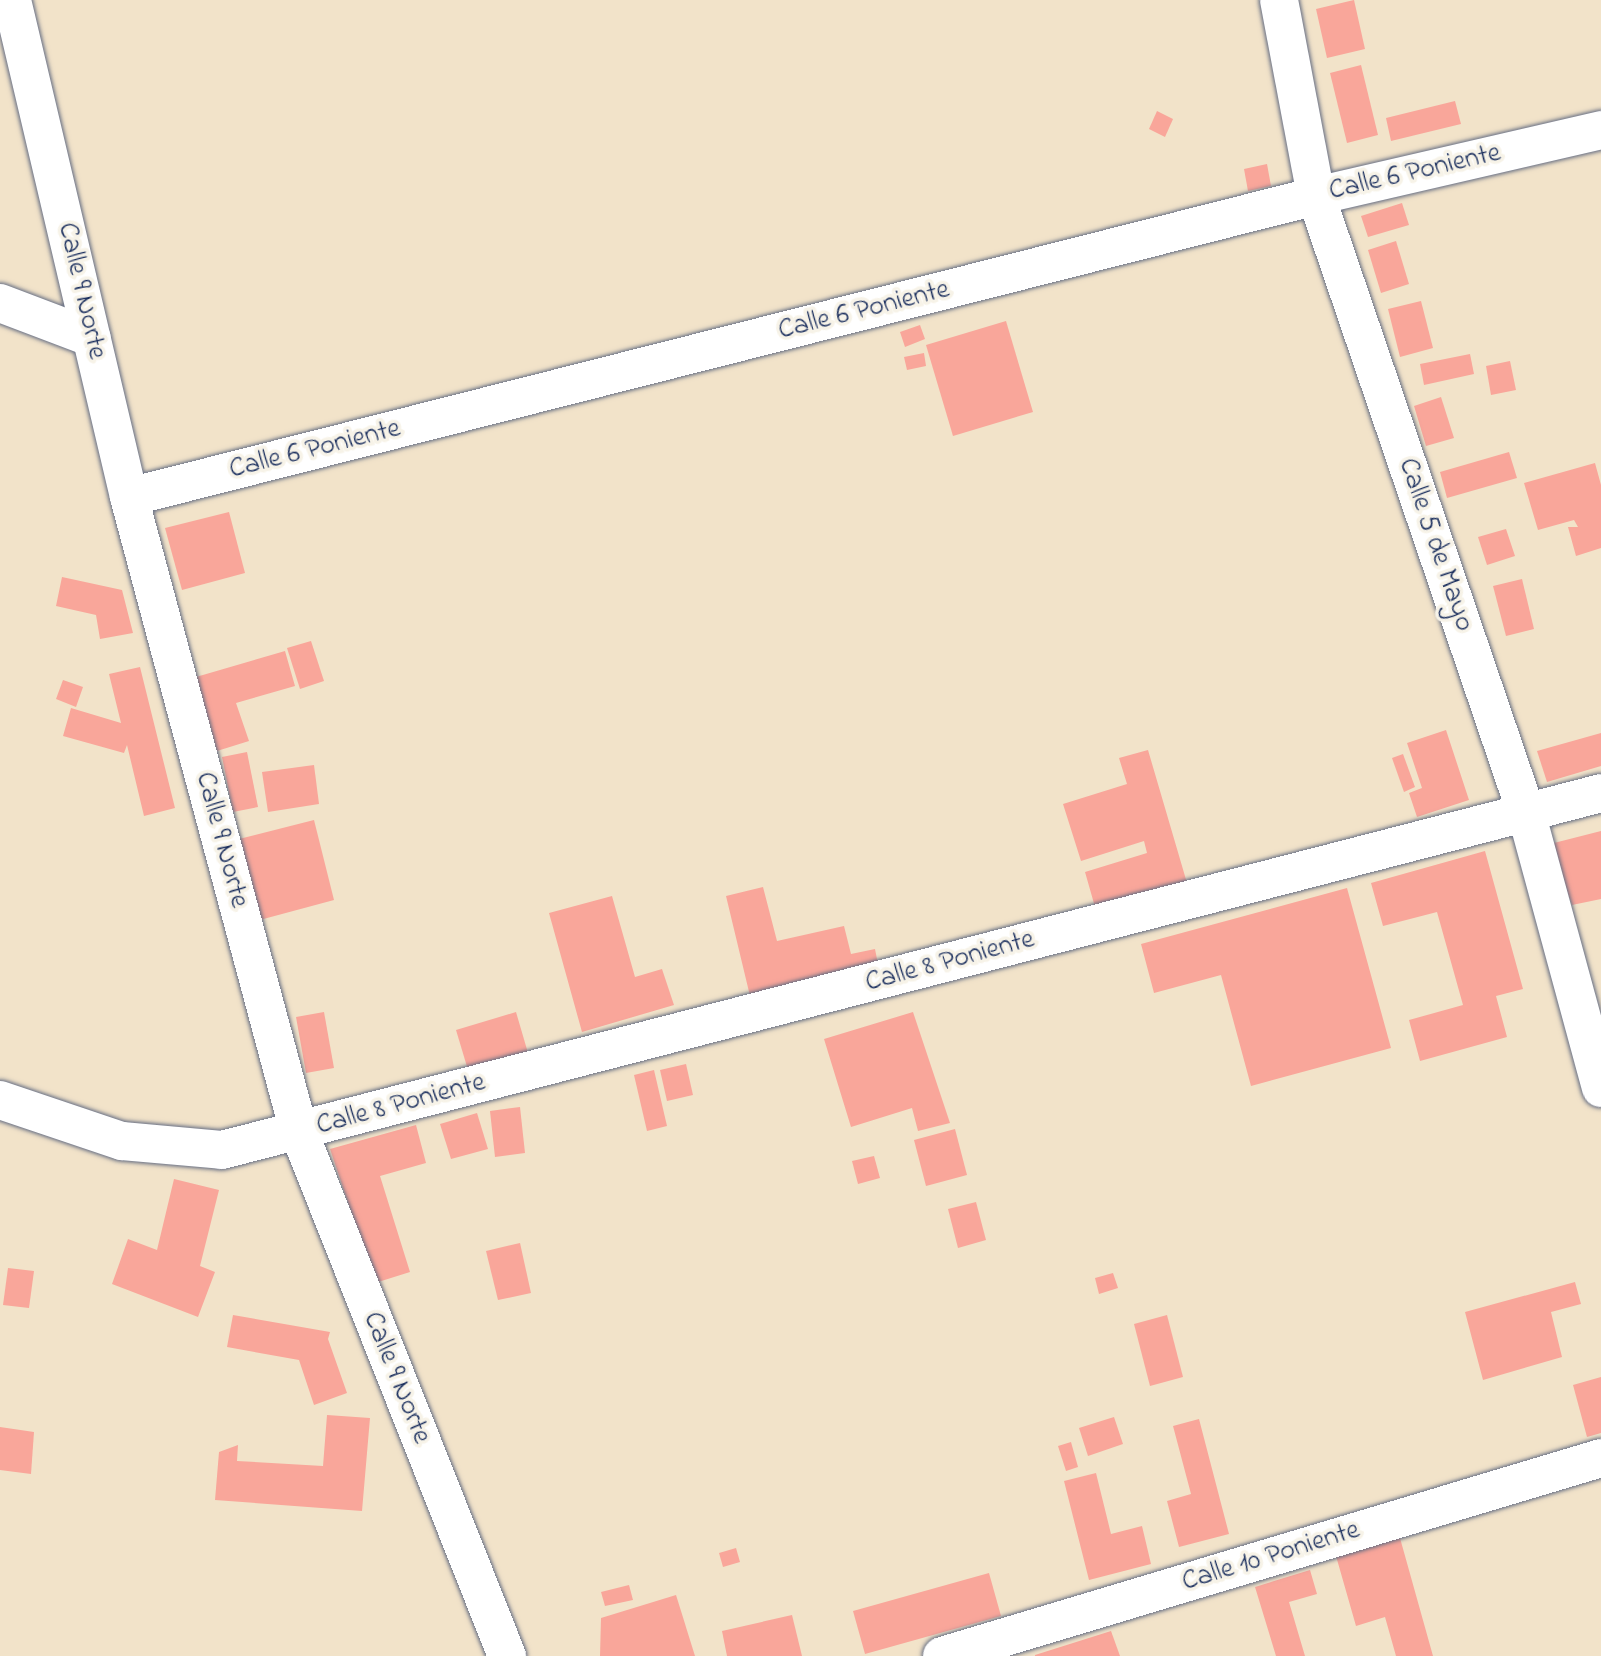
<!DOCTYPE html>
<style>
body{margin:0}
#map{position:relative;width:1601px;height:1656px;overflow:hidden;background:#f2e3c9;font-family:"Indie Flower",sans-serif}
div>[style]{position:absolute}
.building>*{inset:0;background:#f9a69a}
.roads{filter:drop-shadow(0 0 2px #666e83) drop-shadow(0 0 2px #666e83)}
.minor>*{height:38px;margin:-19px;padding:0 19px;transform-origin:19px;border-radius:19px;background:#fff}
span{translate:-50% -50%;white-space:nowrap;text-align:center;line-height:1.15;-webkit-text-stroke:7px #f7f3e8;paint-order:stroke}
.street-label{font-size:28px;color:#1b2f5e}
</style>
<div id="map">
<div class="building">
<div style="clip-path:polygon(1354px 0,1365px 49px,1327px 58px,1316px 9px)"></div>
<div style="clip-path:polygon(1361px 65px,1378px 135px,1347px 143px,1330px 73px)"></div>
<div style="clip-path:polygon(1455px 101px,1461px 124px,1391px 141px,1386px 118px)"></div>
<div style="clip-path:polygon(1157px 111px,1173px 119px,1165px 137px,1149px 129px)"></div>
<div style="clip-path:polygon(1267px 164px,1271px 186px,1248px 191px,1244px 169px)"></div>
<div style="clip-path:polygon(1402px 203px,1409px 225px,1368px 237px,1361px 216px)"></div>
<div style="clip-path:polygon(1396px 241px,1409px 284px,1381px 293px,1368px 250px)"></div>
<div style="clip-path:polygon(1421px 301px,1433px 348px,1400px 357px,1388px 309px)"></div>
<div style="clip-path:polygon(1006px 321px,1033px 412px,953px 436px,926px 345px)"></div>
<div style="clip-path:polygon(920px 325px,925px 339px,905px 347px,900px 332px)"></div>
<div style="clip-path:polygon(924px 353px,926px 366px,907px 370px,904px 357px)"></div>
<div style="clip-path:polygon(1470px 354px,1474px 374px,1424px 385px,1420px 364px)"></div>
<div style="clip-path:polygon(1510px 361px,1516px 390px,1491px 395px,1486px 366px)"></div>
<div style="clip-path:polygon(1441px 397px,1454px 438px,1426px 446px,1414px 406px)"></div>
<div style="clip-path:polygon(1509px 452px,1517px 478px,1447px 498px,1440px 472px)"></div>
<div style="clip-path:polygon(1595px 463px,1601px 485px,1601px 548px,1576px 556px,1568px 527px,1578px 527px,1574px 520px,1538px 530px,1524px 483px)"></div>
<div style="clip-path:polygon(229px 512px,245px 573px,182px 590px,165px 528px)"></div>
<div style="clip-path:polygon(1506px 529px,1515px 556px,1487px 565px,1478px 537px)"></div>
<div style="clip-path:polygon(62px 577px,122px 590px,133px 633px,100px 639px,96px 615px,56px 606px)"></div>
<div style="clip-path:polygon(1522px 579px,1534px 629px,1506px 636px,1493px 586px)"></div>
<div style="clip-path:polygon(311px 641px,324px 681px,300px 689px,287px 648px)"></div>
<div style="clip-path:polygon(285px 651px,295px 686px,236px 703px,249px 741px,217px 751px,196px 677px)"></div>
<div style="clip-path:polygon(140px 667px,175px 808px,144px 816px,127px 745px,124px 753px,63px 736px,71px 708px,121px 723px,109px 674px)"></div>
<div style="clip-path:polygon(63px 680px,83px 687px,76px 707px,56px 699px)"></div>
<div style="clip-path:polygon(1446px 730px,1469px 800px,1417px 817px,1409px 793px,1422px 788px,1407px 743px)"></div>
<div style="clip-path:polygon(1601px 733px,1601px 766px,1547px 782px,1537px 751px)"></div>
<div style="clip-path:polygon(1148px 750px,1187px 883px,1095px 907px,1085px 872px,1147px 853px,1144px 841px,1081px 861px,1063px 804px,1127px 784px,1119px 758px)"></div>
<div style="clip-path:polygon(247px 752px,258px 807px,233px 812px,222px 757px)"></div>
<div style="clip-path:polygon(1403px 754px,1415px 787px,1404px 792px,1392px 758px)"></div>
<div style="clip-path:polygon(314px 765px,319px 804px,268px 812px,262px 772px)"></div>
<div style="clip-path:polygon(314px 820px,334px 900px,256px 921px,235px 840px)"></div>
<div style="clip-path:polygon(1601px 831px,1601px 899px,1572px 905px,1550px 844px)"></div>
<div style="clip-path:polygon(1485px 851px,1523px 989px,1496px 996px,1507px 1037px,1420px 1061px,1409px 1020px,1463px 1005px,1437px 912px,1383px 926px,1371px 883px)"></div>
<div style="clip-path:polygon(763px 887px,777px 941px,844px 926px,851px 954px,875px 949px,878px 964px,750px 996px,726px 896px)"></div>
<div style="clip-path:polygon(1347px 888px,1391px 1048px,1251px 1086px,1221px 975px,1154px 993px,1141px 944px)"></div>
<div style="clip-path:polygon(612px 896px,635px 977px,662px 969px,674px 1005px,582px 1032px,549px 913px)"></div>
<div style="clip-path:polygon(324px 1012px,334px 1068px,306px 1073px,296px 1017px)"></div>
<div style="clip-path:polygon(516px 1012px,528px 1053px,468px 1070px,456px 1030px)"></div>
<div style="clip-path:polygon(913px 1012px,950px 1123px,918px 1131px,912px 1108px,851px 1127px,824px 1039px)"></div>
<div style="clip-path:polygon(686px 1064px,693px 1095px,667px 1101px,660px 1070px)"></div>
<div style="clip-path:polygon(654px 1070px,667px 1126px,647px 1131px,634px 1075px)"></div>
<div style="clip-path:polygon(520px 1107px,525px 1153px,495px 1157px,490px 1111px)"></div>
<div style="clip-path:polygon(477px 1113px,488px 1149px,451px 1159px,440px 1124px)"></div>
<div style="clip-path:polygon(416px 1125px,426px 1163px,380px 1176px,410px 1272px,375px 1283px,330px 1149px)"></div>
<div style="clip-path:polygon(955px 1129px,967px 1175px,926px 1186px,914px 1140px)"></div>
<div style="clip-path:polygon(874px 1156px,880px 1178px,858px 1184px,852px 1161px)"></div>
<div style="clip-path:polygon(174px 1179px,219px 1190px,200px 1266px,215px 1272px,198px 1317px,112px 1284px,128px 1239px,157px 1250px)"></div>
<div style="clip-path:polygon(976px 1202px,986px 1240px,958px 1248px,948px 1209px)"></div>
<div style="clip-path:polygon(520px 1243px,531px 1293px,498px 1300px,486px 1251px)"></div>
<div style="clip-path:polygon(8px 1268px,34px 1271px,29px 1308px,3px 1305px)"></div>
<div style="clip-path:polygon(1113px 1273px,1118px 1288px,1099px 1294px,1095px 1278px)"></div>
<div style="clip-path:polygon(1575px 1282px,1581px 1304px,1551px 1312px,1562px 1357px,1483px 1380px,1465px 1312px)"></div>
<div style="clip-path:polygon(233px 1315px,330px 1332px,328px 1339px,347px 1393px,314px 1405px,299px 1360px,227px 1347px)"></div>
<div style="clip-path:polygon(1167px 1315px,1183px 1377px,1150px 1386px,1134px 1324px)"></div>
<div style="clip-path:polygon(1601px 1377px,1601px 1433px,1587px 1437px,1573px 1385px)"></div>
<div style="clip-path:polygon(327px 1415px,370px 1418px,362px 1511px,215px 1500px,219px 1452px,238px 1445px,237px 1461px,323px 1466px)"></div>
<div style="clip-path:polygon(1114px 1417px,1123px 1444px,1088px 1456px,1079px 1428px)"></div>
<div style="clip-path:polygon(1199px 1419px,1229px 1534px,1179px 1547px,1167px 1501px,1191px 1494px,1173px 1426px)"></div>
<div style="clip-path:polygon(0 1427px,34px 1432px,31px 1474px,0 1470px)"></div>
<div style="clip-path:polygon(1071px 1442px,1078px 1467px,1066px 1471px,1058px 1446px)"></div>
<div style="clip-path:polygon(1096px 1473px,1111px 1534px,1142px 1526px,1151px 1564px,1089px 1580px,1064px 1481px)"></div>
<div style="clip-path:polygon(1400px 1538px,1433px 1656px,1396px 1656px,1385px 1617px,1356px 1626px,1336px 1556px)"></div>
<div style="clip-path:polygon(736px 1548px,740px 1562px,723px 1567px,719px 1553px)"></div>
<div style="clip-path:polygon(1310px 1570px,1317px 1594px,1289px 1602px,1305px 1656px,1276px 1656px,1255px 1587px)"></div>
<div style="clip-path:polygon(989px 1573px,1001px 1616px,865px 1654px,853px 1611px)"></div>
<div style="clip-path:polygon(629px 1585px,633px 1600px,605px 1606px,601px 1592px)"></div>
<div style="clip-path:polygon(676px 1595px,695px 1656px,600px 1656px,601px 1618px)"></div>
<div style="clip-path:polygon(792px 1615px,802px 1656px,727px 1656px,722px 1631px)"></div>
<div style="clip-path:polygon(1111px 1631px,1120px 1656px,1035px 1656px,1035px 1655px)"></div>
</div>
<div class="roads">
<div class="minor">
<div style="left:12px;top:0;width:511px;rotate:76.75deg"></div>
<div style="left:129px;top:497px;width:657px;rotate:75.01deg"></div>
<div style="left:299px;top:1132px;width:564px;rotate:68.35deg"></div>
<div style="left:1279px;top:0;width:199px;rotate:79.3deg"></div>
<div style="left:1316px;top:196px;width:651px;rotate:71.18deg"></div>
<div style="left:1526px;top:812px;width:286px;rotate:74.8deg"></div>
<div style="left:0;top:303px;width:98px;rotate:20.8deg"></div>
<div style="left:129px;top:497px;width:1225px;rotate:-14.23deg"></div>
<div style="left:1316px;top:196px;width:293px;rotate:-13deg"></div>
<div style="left:0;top:1100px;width:129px;rotate:18.6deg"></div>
<div style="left:122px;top:1141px;width:100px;rotate:5.1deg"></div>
<div style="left:222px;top:1150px;width:1424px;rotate:-14.51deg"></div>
<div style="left:942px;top:1656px;width:688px;rotate:-16.72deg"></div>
</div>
</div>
<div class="street-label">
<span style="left:1415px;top:173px;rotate:-13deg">Calle 6 Poniente</span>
<span style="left:81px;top:291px;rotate:77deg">Calle 9 Norte</span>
<span style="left:864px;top:311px;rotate:-14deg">Calle 6 Poniente</span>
<span style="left:315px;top:450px;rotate:-14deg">Calle 6 Poniente</span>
<span style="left:1435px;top:545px;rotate:71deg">Calle 5 de Mayo</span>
<span style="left:221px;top:840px;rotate:75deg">Calle 9 Norte</span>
<span style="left:950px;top:962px;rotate:-15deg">Calle 8 Poniente</span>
<span style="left:401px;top:1105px;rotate:-15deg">Calle 8 Poniente</span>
<span style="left:396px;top:1378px;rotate:68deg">Calle 9 Norte</span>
<span style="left:1271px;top:1557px;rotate:-17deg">Calle 10 Poniente</span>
</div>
</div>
